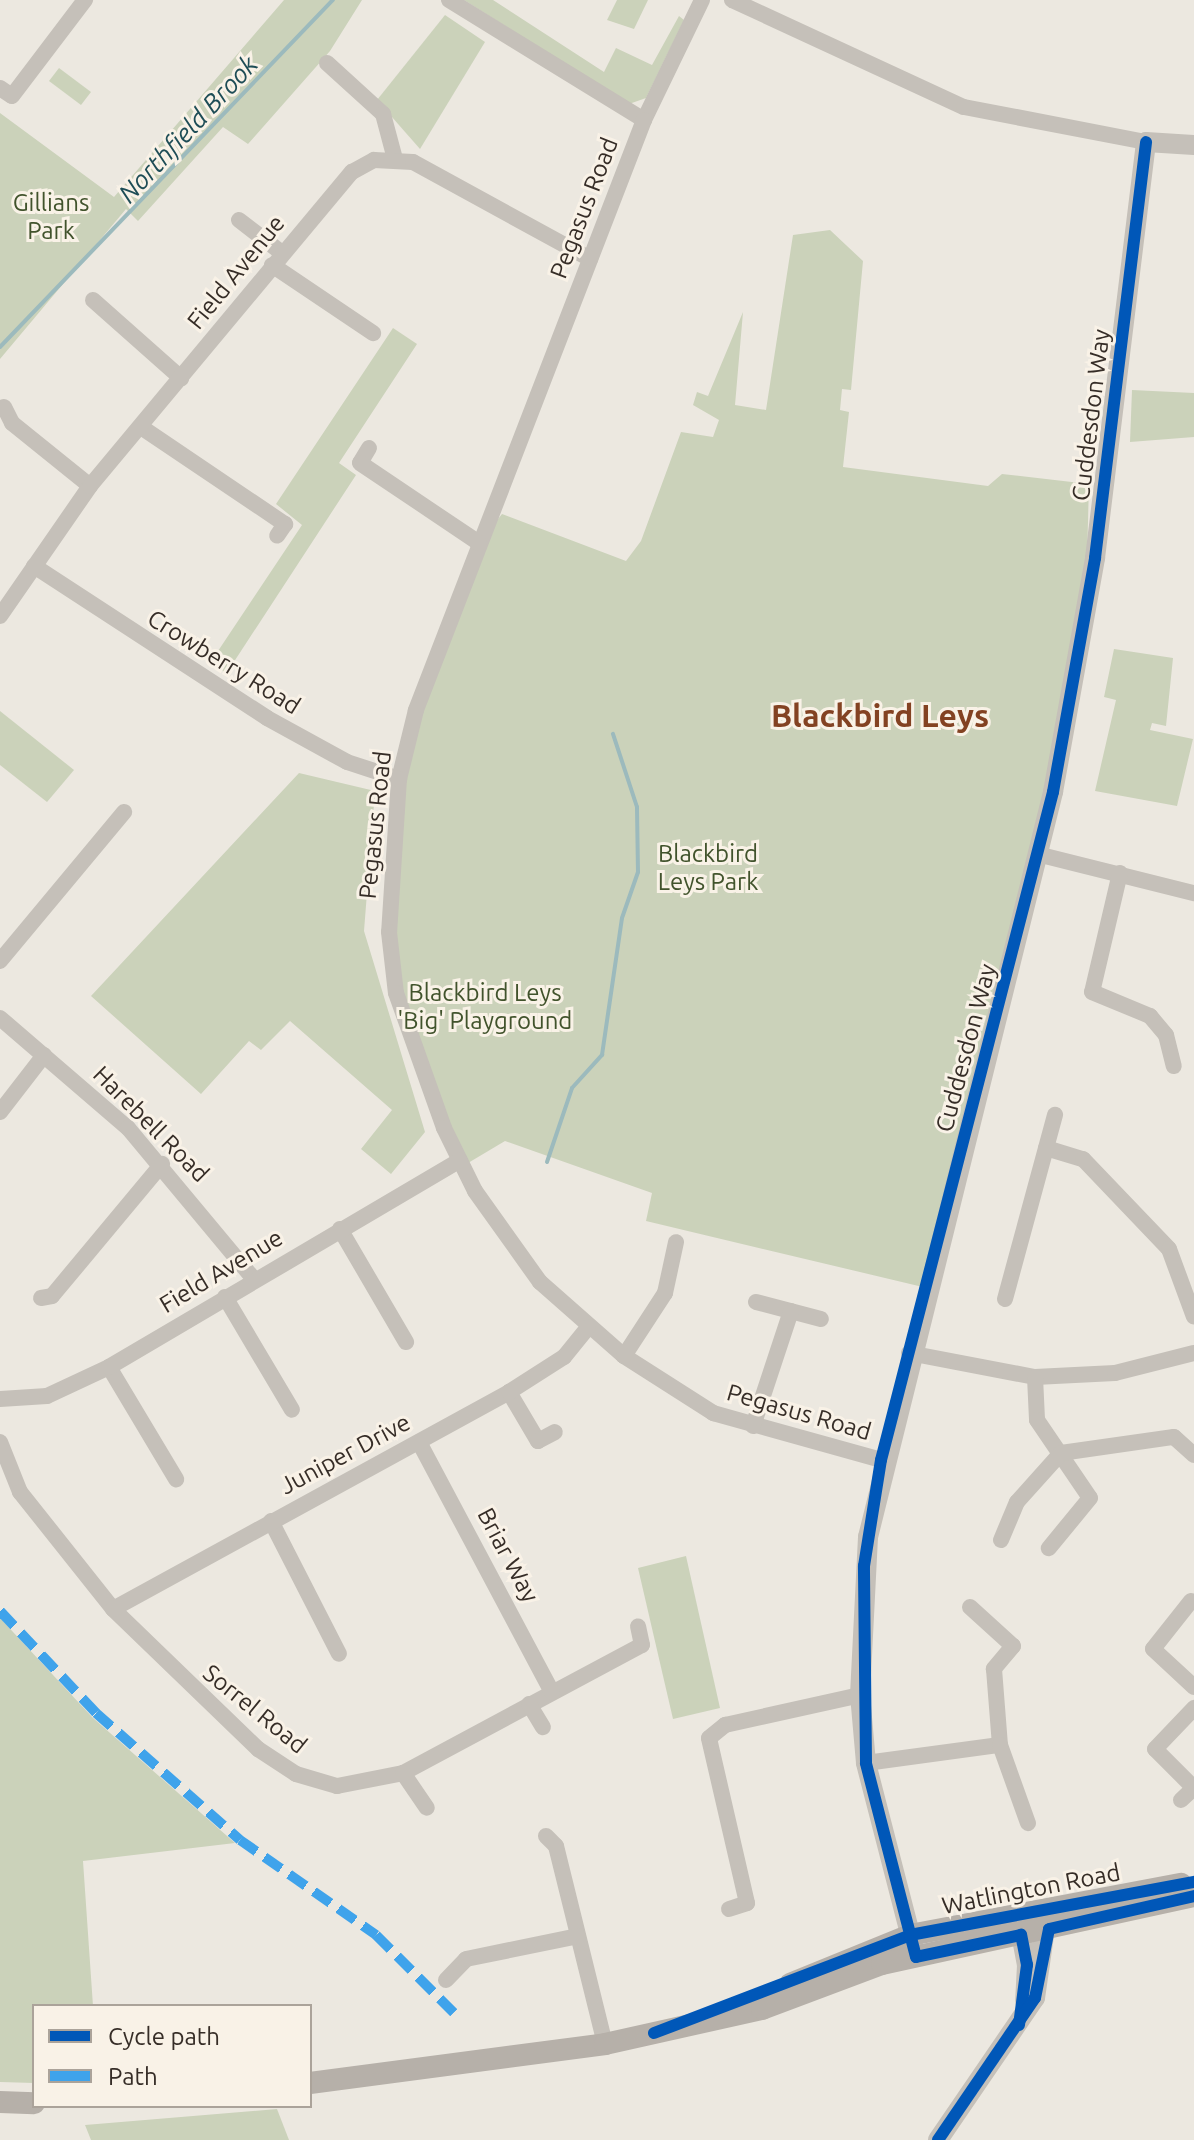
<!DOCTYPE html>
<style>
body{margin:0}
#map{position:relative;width:1194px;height:2140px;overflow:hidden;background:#ece8e0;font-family:Ubuntu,sans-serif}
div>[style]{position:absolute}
.green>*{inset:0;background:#cbd2ba}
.stream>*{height:4px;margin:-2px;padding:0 2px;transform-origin:2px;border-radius:2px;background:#9cbabd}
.minor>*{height:16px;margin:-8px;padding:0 8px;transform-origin:8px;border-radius:8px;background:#c5c0b9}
.tertiary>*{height:20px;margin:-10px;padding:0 10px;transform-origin:10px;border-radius:10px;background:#c5c0b9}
.secondary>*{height:22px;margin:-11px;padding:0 11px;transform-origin:11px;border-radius:11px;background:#b6b0a9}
.quiet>*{height:10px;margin-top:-5px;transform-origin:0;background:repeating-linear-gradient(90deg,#3fa3eb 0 20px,transparent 0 30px)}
.cycleway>*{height:12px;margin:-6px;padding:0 6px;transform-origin:6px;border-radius:6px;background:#0057b8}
span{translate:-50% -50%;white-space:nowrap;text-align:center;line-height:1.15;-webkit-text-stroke:6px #f9f2e7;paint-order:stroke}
.park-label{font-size:24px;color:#41532c}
.street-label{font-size:24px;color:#362d27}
.water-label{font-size:26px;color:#1e4d56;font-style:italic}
.district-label{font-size:32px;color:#834222;font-weight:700}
.legend{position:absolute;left:32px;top:2004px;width:280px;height:104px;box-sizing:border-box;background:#f9f2e7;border:2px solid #aba39a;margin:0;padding:10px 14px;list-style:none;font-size:24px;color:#362d27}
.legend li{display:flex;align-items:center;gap:16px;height:40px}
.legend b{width:40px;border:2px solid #aba39a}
</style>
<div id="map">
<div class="green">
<div style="clip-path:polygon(284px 0,362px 0,330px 51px,248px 144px,223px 127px,138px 221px,126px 209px,0 359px,0 113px,114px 197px)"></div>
<div style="clip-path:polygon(464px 0,493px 0,604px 72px,616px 48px,652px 65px,679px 16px,684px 20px,646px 98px,629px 104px)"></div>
<div style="clip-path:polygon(617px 0,648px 0,634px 29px,607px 20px)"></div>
<div style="clip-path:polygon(445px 15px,485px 42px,420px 149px,377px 100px)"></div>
<div style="clip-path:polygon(59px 68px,91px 92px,81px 105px,49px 81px)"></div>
<div style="clip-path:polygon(830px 230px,863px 261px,851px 390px,842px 389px,840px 410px,849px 412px,843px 467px,988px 486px,1002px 474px,1089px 484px,1087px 559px,1053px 792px,927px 1288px,646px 1221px,652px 1193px,505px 1141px,463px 1166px,417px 1061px,389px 932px,399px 779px,479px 543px,502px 514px,626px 561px,641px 541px,681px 432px,713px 437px,719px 420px,693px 405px,697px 392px,708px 396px,743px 312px,735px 405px,766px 410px,793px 235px)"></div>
<div style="clip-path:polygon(393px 328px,417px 344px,339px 463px,356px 475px,226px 674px,212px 660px,302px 525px,276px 504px)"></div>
<div style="clip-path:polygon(1132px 390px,1194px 393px,1194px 437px,1130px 442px)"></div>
<div style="clip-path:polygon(1114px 649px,1173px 658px,1166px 726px,1152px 723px,1150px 730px,1193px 739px,1177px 806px,1095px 791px,1116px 700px,1104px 697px)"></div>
<div style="clip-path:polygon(0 711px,74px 770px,47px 802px,0 765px)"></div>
<div style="clip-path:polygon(299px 773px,375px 791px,364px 931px,425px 1132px,391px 1174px,361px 1149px,392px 1110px,290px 1021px,261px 1050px,249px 1041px,201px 1094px,91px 996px)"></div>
<div style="clip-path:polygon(686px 1556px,720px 1708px,673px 1719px,638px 1568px)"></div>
<div style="clip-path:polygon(0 1618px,93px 1718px,235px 1843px,83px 1861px,93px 2006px,34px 2006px,34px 2083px,0 2082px)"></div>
<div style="clip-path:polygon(277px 2109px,289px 2140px,91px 2140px,85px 2125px)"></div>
</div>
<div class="stream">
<div style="left:0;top:347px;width:481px;rotate:-46.2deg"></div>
<div style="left:547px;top:1162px;width:78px;rotate:-71.3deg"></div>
<div style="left:572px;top:1088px;width:45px;rotate:-47.7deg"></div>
<div style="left:602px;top:1055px;width:138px;rotate:-81.7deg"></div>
<div style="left:622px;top:918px;width:49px;rotate:-70.8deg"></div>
<div style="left:638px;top:872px;width:65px;rotate:-90.9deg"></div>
<div style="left:637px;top:807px;width:77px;rotate:-108.2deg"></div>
</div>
<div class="minor">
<div style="left:449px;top:0;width:229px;rotate:31.6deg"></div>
<div style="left:702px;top:0;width:133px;rotate:115.8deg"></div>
<div style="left:644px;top:120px;width:633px;rotate:111.13deg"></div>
<div style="left:416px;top:710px;width:71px;rotate:103.8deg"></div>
<div style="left:399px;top:779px;width:153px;rotate:93.7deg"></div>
<div style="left:389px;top:932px;width:61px;rotate:83.5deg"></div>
<div style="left:396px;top:993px;width:143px;rotate:70.4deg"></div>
<div style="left:444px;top:1128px;width:70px;rotate:63.8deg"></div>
<div style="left:475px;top:1191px;width:112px;rotate:54.5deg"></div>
<div style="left:540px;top:1282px;width:112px;rotate:41.4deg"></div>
<div style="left:624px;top:1356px;width:106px;rotate:32.6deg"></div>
<div style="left:713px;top:1413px;width:174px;rotate:15.6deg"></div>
<div style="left:732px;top:0;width:255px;rotate:24.8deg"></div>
<div style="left:964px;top:107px;width:185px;rotate:10.9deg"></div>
<div style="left:327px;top:63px;width:76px;rotate:42.3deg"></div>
<div style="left:383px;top:114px;width:47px;rotate:75.1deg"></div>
<div style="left:0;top:88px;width:14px;rotate:34deg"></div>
<div style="left:12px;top:96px;width:121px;rotate:-52.8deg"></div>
<div style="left:239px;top:220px;width:54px;rotate:37.5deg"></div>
<div style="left:272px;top:265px;width:122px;rotate:34deg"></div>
<div style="left:93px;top:300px;width:118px;rotate:41.6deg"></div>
<div style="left:4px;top:407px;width:18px;rotate:63deg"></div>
<div style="left:12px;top:423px;width:100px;rotate:38.9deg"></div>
<div style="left:141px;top:427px;width:174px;rotate:34deg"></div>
<div style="left:285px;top:524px;width:14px;rotate:124deg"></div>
<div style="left:369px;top:448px;width:17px;rotate:121deg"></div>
<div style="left:360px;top:463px;width:143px;rotate:33.9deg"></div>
<div style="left:34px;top:566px;width:278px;rotate:33.1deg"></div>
<div style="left:267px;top:718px;width:91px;rotate:28.8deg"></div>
<div style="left:347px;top:762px;width:55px;rotate:18.1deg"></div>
<div style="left:0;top:616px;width:158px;rotate:-55.3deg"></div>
<div style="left:90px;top:486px;width:409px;rotate:-50.2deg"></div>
<div style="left:352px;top:172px;width:25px;rotate:-29deg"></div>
<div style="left:374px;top:160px;width:39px;rotate:3deg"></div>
<div style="left:413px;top:162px;width:202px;rotate:28.7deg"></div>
<div style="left:1037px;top:854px;width:162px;rotate:14deg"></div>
<div style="left:1120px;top:873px;width:122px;rotate:103.2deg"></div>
<div style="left:1092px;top:992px;width:63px;rotate:22.5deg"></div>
<div style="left:1150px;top:1016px;width:25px;rotate:50deg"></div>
<div style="left:1166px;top:1035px;width:32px;rotate:76deg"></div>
<div style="left:0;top:961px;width:194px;rotate:-50.2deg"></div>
<div style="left:0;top:1018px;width:169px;rotate:40.7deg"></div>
<div style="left:128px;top:1128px;width:195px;rotate:50.2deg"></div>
<div style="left:0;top:1112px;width:72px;rotate:-52.3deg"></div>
<div style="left:1046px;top:1148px;width:39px;rotate:17deg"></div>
<div style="left:1083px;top:1159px;width:124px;rotate:46.3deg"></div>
<div style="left:1169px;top:1249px;width:72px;rotate:69.8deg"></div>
<div style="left:340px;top:1229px;width:131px;rotate:59.7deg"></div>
<div style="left:225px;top:1297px;width:131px;rotate:59.3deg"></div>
<div style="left:41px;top:1298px;width:11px;rotate:-10deg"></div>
<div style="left:52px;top:1296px;width:172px;rotate:-50.2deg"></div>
<div style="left:1005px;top:1299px;width:191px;rotate:-74.8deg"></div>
<div style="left:756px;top:1302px;width:67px;rotate:14.7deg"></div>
<div style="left:909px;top:1353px;width:128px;rotate:10.8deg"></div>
<div style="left:1035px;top:1377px;width:80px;rotate:-2.9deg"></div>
<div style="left:1115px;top:1373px;width:81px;rotate:-14.2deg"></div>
<div style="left:624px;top:1356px;width:75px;rotate:-56.9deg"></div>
<div style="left:665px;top:1293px;width:52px;rotate:-77.8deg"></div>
<div style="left:109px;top:1367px;width:131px;rotate:59.1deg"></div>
<div style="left:1035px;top:1377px;width:43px;rotate:87.3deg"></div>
<div style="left:1037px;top:1420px;width:94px;rotate:55.8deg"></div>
<div style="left:1090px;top:1498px;width:65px;rotate:129.4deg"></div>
<div style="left:509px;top:1392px;width:57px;rotate:59.4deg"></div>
<div style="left:538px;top:1441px;width:19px;rotate:-28deg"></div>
<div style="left:0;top:1399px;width:47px;rotate:-3.7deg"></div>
<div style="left:47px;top:1396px;width:68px;rotate:-25.1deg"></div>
<div style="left:109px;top:1367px;width:407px;rotate:-30.5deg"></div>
<div style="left:753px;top:1426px;width:121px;rotate:-71.7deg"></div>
<div style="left:0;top:1442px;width:54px;rotate:68.2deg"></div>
<div style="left:20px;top:1492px;width:149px;rotate:51.5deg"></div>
<div style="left:113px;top:1609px;width:202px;rotate:44deg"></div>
<div style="left:258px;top:1749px;width:45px;rotate:33.3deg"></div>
<div style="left:296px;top:1774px;width:43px;rotate:16.3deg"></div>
<div style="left:337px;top:1786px;width:67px;rotate:-11.1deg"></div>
<div style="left:403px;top:1773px;width:271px;rotate:-28.2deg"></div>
<div style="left:642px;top:1645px;width:19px;rotate:-102deg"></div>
<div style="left:419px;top:1442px;width:283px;rotate:62deg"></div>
<div style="left:271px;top:1521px;width:149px;rotate:62.9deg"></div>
<div style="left:1001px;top:1540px;width:41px;rotate:-67.2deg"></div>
<div style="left:1017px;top:1502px;width:66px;rotate:-48.1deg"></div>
<div style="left:1061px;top:1453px;width:114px;rotate:-8.1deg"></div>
<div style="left:1174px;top:1437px;width:27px;rotate:42deg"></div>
<div style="left:1191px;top:1601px;width:61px;rotate:128.4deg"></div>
<div style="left:1153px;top:1649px;width:56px;rotate:42.8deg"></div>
<div style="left:970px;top:1607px;width:58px;rotate:42.2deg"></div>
<div style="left:1013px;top:1646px;width:30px;rotate:130deg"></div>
<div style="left:994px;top:1669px;width:76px;rotate:85.5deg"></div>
<div style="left:113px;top:1609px;width:452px;rotate:-28.7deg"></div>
<div style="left:509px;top:1392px;width:65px;rotate:-32.5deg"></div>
<div style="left:564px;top:1357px;width:38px;rotate:-51deg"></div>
<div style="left:529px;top:1704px;width:27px;rotate:59deg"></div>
<div style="left:866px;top:1763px;width:135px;rotate:-7.7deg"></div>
<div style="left:1000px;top:1745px;width:83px;rotate:70.3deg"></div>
<div style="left:403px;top:1773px;width:42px;rotate:55.6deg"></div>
<div style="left:1181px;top:1800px;width:18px;rotate:-43deg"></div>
<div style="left:1194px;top:1788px;width:55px;rotate:-135deg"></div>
<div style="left:1155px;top:1749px;width:57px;rotate:-46.4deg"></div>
<div style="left:546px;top:1836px;width:14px;rotate:45deg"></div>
<div style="left:556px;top:1846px;width:204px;rotate:76.1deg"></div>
<div style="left:729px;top:1909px;width:19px;rotate:-18deg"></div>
<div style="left:747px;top:1903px;width:169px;rotate:-103deg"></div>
<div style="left:709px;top:1738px;width:21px;rotate:-39deg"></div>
<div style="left:725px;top:1725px;width:138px;rotate:-12.5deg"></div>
<div style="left:446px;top:1980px;width:29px;rotate:-46deg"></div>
<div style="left:466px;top:1959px;width:114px;rotate:-11.6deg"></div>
</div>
<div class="tertiary">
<div style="left:1018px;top:1918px;width:48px;rotate:79.2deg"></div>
<div style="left:1027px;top:1965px;width:36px;rotate:93deg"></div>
<div style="left:914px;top:1949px;width:192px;rotate:-104.5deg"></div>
<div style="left:866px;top:1763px;width:68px;rotate:-95deg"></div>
<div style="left:860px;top:1695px;width:158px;rotate:-87.1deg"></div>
<div style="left:868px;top:1537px;width:768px;rotate:-76.05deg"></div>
<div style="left:1053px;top:792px;width:238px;rotate:-79.8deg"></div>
<div style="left:1095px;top:558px;width:419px;rotate:-83deg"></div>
<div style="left:1146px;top:142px;width:48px;rotate:3.6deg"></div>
<div style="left:938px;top:2140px;width:172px;rotate:-55.7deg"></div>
<div style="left:1035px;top:1998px;width:84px;rotate:-81.8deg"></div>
</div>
<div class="secondary">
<div style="left:790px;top:1984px;width:130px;rotate:-22.2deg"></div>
<div style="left:910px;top:1935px;width:276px;rotate:-10.7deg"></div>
<div style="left:310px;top:2083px;width:298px;rotate:-7.5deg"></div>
<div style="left:605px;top:2044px;width:161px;rotate:-12.6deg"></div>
<div style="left:762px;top:2009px;width:128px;rotate:-20.6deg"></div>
<div style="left:882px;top:1964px;width:319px;rotate:-12.3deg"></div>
<div style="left:0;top:2102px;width:34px;rotate:2deg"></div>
</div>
<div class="quiet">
<div style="left:0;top:1611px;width:140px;rotate:46.7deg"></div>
<div style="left:96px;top:1713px;width:192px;rotate:41.4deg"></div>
<div style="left:240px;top:1840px;width:166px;rotate:34.9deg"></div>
<div style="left:376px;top:1935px;width:110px;rotate:45deg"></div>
</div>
<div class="cycleway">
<div style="left:1019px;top:2025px;width:61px;rotate:-82.4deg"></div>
<div style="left:1027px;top:1965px;width:31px;rotate:-101deg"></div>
<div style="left:1021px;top:1935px;width:107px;rotate:168.2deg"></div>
<div style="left:916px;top:1957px;width:200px;rotate:-104.5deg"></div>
<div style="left:866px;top:1763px;width:197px;rotate:-90.6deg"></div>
<div style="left:864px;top:1566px;width:107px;rotate:-80.9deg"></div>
<div style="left:881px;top:1460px;width:690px;rotate:-75.56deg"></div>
<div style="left:1053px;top:792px;width:238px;rotate:-79.8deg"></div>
<div style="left:1095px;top:558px;width:419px;rotate:-83deg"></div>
<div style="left:654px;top:2033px;width:274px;rotate:-20.9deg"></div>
<div style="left:910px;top:1935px;width:289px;rotate:-10.6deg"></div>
<div style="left:938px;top:2140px;width:172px;rotate:-55.7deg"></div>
<div style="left:1035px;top:1998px;width:70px;rotate:-78.5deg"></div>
<div style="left:1049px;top:1929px;width:149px;rotate:-12.8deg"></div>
</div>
<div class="park-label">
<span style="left:51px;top:217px">Gillians<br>Park</span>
<span style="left:708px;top:868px">Blackbird<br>Leys Park</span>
<span style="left:485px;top:1007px">Blackbird Leys<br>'Big' Playground</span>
</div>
<div class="street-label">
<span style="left:584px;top:208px;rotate:-69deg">Pegasus Road</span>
<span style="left:236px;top:272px;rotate:-51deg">Field Avenue</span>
<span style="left:1091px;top:415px;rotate:-83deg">Cuddesdon Way</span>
<span style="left:224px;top:662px;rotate:32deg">Crowberry Road</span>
<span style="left:375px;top:825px;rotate:-84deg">Pegasus Road</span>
<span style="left:966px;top:1048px;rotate:-75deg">Cuddesdon Way</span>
<span style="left:151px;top:1124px;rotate:45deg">Harebell Road</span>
<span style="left:221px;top:1271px;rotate:-31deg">Field Avenue</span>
<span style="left:799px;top:1412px;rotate:16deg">Pegasus Road</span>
<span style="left:345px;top:1454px;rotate:-28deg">Juniper Drive</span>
<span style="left:508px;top:1555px;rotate:62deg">Briar Way</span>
<span style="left:255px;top:1709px;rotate:39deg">Sorrel Road</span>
<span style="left:1031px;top:1889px;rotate:-11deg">Watlington Road</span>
</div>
<div class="water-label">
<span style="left:188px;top:129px;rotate:-47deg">Northfield Brook</span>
</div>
<div class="district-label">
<span style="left:880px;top:715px">Blackbird Leys</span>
</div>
<ul class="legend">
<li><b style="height:10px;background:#0057b8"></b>Cycle path</li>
<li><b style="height:10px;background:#3fa3eb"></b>Path</li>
</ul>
</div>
